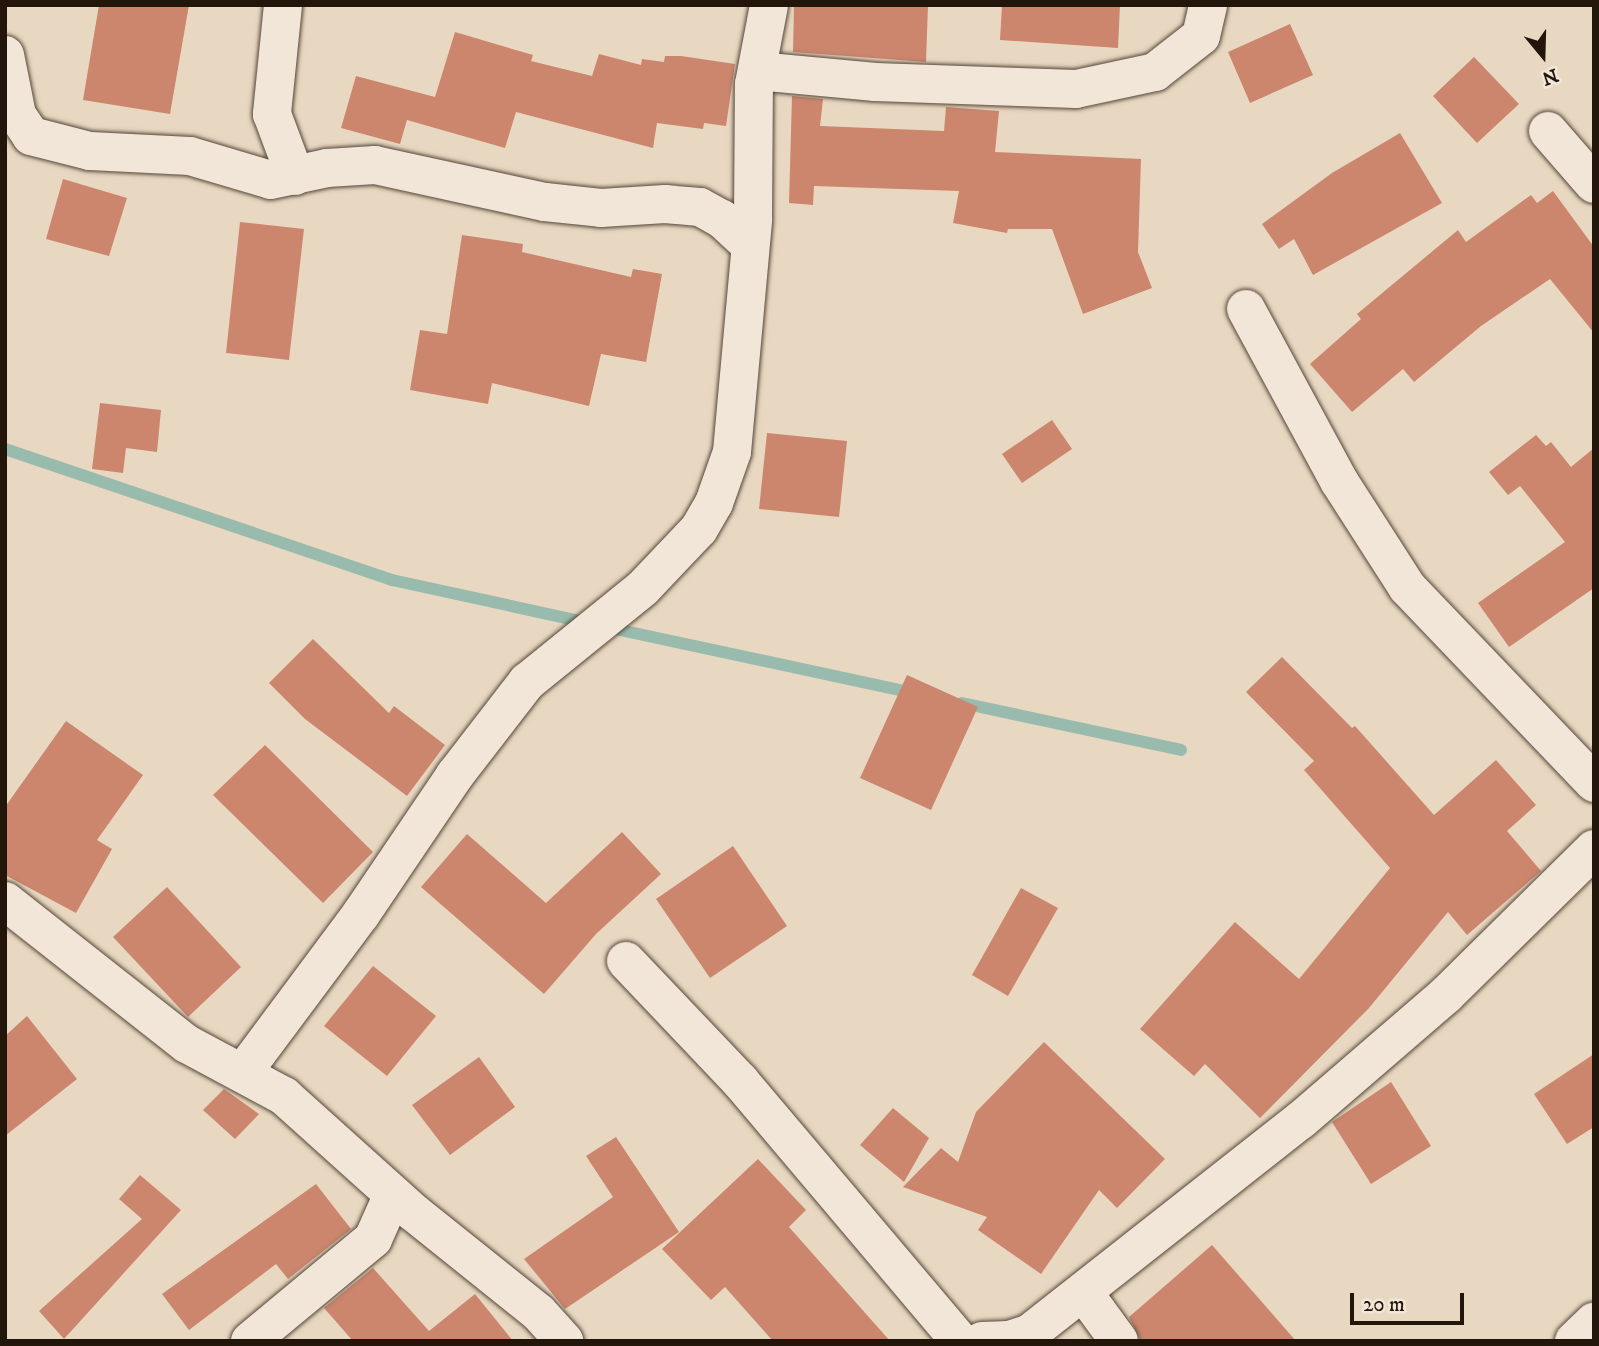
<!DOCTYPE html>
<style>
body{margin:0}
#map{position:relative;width:1599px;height:1346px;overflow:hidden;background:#e9d8c1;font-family:"IM FELL DW Pica",serif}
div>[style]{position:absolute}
.stream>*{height:12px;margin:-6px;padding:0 6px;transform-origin:6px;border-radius:6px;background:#99bbad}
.building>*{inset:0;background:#cb866d}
.roads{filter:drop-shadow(0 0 2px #544638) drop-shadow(0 0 2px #544638)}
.street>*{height:38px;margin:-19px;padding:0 19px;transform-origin:19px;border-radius:19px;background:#f1e6d7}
span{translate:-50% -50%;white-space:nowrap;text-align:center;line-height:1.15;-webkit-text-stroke:7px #f1e6d7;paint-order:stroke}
.frame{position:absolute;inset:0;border:7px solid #22160b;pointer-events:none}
.north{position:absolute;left:1508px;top:21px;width:70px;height:70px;-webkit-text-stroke:5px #f1e6d7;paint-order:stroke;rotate:161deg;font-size:19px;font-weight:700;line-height:28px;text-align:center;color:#22160b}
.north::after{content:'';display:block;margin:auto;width:24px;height:32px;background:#22160b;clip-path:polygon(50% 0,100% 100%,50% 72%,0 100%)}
.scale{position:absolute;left:1350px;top:1293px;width:114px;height:32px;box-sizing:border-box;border:4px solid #22160b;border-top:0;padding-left:9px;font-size:21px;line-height:24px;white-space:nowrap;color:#22160b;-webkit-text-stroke:5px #f1e6d7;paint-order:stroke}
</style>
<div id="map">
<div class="stream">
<div style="left:5px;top:449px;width:409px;rotate:18.7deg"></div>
<div style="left:392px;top:580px;width:202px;rotate:12.3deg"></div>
<div style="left:606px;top:627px;width:315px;rotate:12.1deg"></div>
<div style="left:962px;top:703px;width:224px;rotate:12.1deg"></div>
</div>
<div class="building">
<div style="clip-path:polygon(99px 5px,189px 5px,170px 114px,83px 100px)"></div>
<div style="clip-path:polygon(794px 5px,928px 5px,926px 62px,793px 52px)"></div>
<div style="clip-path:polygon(1002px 5px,1120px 5px,1118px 48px,1000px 40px)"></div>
<div style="clip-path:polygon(1290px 24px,1313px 75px,1250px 103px,1228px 52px)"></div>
<div style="clip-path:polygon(455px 32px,533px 55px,531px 61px,592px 76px,599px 54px,641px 65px,642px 59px,664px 62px,665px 56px,681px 56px,735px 64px,726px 126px,704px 123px,703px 129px,657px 123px,653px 148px,516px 112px,505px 148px,407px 120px,400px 144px,341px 128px,356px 76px,435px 97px)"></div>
<div style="clip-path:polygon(1474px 57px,1519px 104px,1477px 143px,1433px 96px)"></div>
<div style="clip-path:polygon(792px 96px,823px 99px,820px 126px,944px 131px,946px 107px,999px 111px,995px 152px,1141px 159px,1138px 252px,1152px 288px,1083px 314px,1052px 229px,1008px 229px,1007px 233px,953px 223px,959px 191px,814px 186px,813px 205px,789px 203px)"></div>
<div style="clip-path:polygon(1400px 133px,1442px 203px,1313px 275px,1294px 239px,1279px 249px,1262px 224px,1332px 173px)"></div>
<div style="clip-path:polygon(63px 179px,127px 198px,109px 256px,46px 239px)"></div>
<div style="clip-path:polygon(1553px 191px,1594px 247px,1594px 333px,1550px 279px,1481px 326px,1414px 382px,1403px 369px,1352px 412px,1310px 364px,1361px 319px,1357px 314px,1458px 230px,1466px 242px,1531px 195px,1537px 203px)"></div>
<div style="clip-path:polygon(240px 222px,304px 229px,289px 360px,226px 353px)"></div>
<div style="clip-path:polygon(462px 235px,523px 244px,522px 252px,631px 277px,633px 269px,662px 274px,646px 362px,601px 354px,589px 406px,492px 383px,488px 404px,410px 390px,420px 330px,447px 334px)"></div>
<div style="clip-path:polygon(100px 403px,161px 410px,157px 452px,126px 448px,123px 473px,92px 469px)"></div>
<div style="clip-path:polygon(1052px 420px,1072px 449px,1022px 483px,1002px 454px)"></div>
<div style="clip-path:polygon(767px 433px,847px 441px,839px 517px,759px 509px)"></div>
<div style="clip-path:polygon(1536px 435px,1546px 446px,1551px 442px,1571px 467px,1594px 448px,1594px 588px,1509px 647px,1478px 603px,1565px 542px,1520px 486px,1508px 495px,1489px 472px)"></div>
<div style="clip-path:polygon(313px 639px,389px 713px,394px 706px,445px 745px,407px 796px,305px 719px,269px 683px)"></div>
<div style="clip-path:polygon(1282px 657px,1352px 728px,1355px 726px,1434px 815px,1496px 760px,1536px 805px,1507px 831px,1541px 871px,1467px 935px,1448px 912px,1369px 1008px,1260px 1118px,1205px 1064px,1194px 1076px,1140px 1029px,1235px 922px,1299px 979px,1390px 868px,1304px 770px,1314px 761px,1246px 692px)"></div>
<div style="clip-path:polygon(907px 675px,978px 707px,931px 810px,860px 778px)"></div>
<div style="clip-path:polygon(66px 721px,143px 775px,97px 840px,112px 849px,76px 913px,5px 875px,5px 807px)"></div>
<div style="clip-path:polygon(265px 745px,373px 852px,323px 903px,213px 795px)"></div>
<div style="clip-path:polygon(622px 832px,661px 874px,596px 934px,544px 994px,421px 887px,467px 834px,546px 903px)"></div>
<div style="clip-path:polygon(733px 846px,787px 926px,710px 978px,656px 899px)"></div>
<div style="clip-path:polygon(167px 887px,241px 967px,188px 1017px,113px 937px)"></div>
<div style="clip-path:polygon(1021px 888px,1058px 908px,1008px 996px,972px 975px)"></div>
<div style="clip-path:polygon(373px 966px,436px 1016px,387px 1076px,324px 1026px)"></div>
<div style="clip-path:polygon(27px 1016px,77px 1079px,5px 1136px,5px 1036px)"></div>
<div style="clip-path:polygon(1044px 1042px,1165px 1159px,1117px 1208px,1099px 1190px,1041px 1274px,978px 1230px,987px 1217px,903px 1187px,941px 1148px,958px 1162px,976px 1112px)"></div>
<div style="clip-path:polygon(1594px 1054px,1594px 1127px,1567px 1144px,1534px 1094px)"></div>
<div style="clip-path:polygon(479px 1057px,515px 1107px,450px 1155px,412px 1105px)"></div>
<div style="clip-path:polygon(1391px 1082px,1431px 1146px,1371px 1184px,1332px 1122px)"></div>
<div style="clip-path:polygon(224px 1089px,259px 1114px,235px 1139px,203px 1110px)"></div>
<div style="clip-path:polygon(893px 1108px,929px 1138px,904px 1182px,860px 1145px)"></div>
<div style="clip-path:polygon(616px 1137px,679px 1232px,565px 1309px,524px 1259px,613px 1197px,586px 1156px)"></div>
<div style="clip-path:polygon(758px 1159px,806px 1210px,789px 1227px,890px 1341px,773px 1341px,725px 1287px,711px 1300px,662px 1249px)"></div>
<div style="clip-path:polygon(140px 1175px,181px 1210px,64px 1339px,39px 1311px,142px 1219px,119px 1199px)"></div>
<div style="clip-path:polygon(316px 1184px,351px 1229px,288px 1279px,276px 1264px,189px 1330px,162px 1294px)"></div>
<div style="clip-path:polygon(1212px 1245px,1296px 1341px,1141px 1341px,1129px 1317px)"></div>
<div style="clip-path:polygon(373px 1268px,429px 1331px,475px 1294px,513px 1341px,353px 1341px,324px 1308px)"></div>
</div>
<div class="roads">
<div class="street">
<div style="left:283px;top:5px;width:110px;rotate:95.8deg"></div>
<div style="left:272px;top:114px;width:66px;rotate:69.6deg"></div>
<div style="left:5px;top:55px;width:61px;rotate:78.7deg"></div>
<div style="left:17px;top:115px;width:25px;rotate:56deg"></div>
<div style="left:31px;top:136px;width:61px;rotate:14.3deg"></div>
<div style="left:90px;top:151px;width:100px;rotate:2.9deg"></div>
<div style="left:190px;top:156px;width:84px;rotate:16.5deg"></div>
<div style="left:271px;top:180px;width:57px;rotate:-12.1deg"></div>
<div style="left:327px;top:168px;width:48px;rotate:-3.6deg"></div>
<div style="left:375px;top:165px;width:174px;rotate:12.3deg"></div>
<div style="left:545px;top:202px;width:56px;rotate:6.1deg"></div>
<div style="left:601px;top:208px;width:64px;rotate:-3.6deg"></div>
<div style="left:665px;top:204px;width:35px;rotate:5deg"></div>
<div style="left:700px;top:207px;width:25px;rotate:29deg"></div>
<div style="left:722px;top:219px;width:37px;rotate:43deg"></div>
<div style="left:757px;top:71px;width:119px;rotate:5.3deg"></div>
<div style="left:875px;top:82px;width:201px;rotate:2deg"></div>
<div style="left:1076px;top:89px;width:81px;rotate:-12.1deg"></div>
<div style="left:1155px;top:72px;width:58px;rotate:-38deg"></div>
<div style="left:1201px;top:36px;width:32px;rotate:-77deg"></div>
<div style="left:1548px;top:131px;width:70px;rotate:49deg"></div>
<div style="left:1246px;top:309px;width:196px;rotate:61.6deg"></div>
<div style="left:1339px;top:481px;width:126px;rotate:57.3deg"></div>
<div style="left:1407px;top:587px;width:271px;rotate:46.3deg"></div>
<div style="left:5px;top:901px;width:231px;rotate:38.2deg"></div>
<div style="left:187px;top:1044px;width:110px;rotate:28.2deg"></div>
<div style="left:284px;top:1096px;width:173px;rotate:42deg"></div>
<div style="left:413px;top:1212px;width:161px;rotate:38.7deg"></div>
<div style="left:539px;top:1313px;width:38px;rotate:48deg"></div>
<div style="left:626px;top:961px;width:166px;rotate:46.5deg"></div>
<div style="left:740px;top:1081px;width:341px;rotate:49.8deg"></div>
<div style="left:244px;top:1071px;width:196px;rotate:-53.3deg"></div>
<div style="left:361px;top:914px;width:168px;rotate:-55.9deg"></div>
<div style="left:455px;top:775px;width:118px;rotate:-52.3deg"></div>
<div style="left:527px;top:682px;width:149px;rotate:-39deg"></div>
<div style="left:643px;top:588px;width:81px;rotate:-46.5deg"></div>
<div style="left:699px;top:529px;width:30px;rotate:-60deg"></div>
<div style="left:714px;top:503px;width:54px;rotate:-70.6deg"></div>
<div style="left:732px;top:452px;width:234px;rotate:-84.8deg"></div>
<div style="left:753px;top:219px;width:135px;rotate:-89.6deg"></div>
<div style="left:754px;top:84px;width:80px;rotate:-79.2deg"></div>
<div style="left:1084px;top:1293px;width:59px;rotate:53.9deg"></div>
<div style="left:250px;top:1341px;width:160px;rotate:-39.7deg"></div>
<div style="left:373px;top:1239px;width:49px;rotate:-66deg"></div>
<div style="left:982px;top:1341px;width:27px;rotate:-2deg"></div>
<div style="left:1009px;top:1340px;width:22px;rotate:-18deg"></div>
<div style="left:1030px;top:1333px;width:345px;rotate:-38.2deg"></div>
<div style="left:1301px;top:1120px;width:191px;rotate:-40.8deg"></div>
<div style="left:1446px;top:995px;width:208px;rotate:-44.6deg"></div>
<div style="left:1574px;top:1341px;width:28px;rotate:-44deg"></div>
</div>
</div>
<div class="frame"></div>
<div class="north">N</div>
<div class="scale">20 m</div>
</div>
